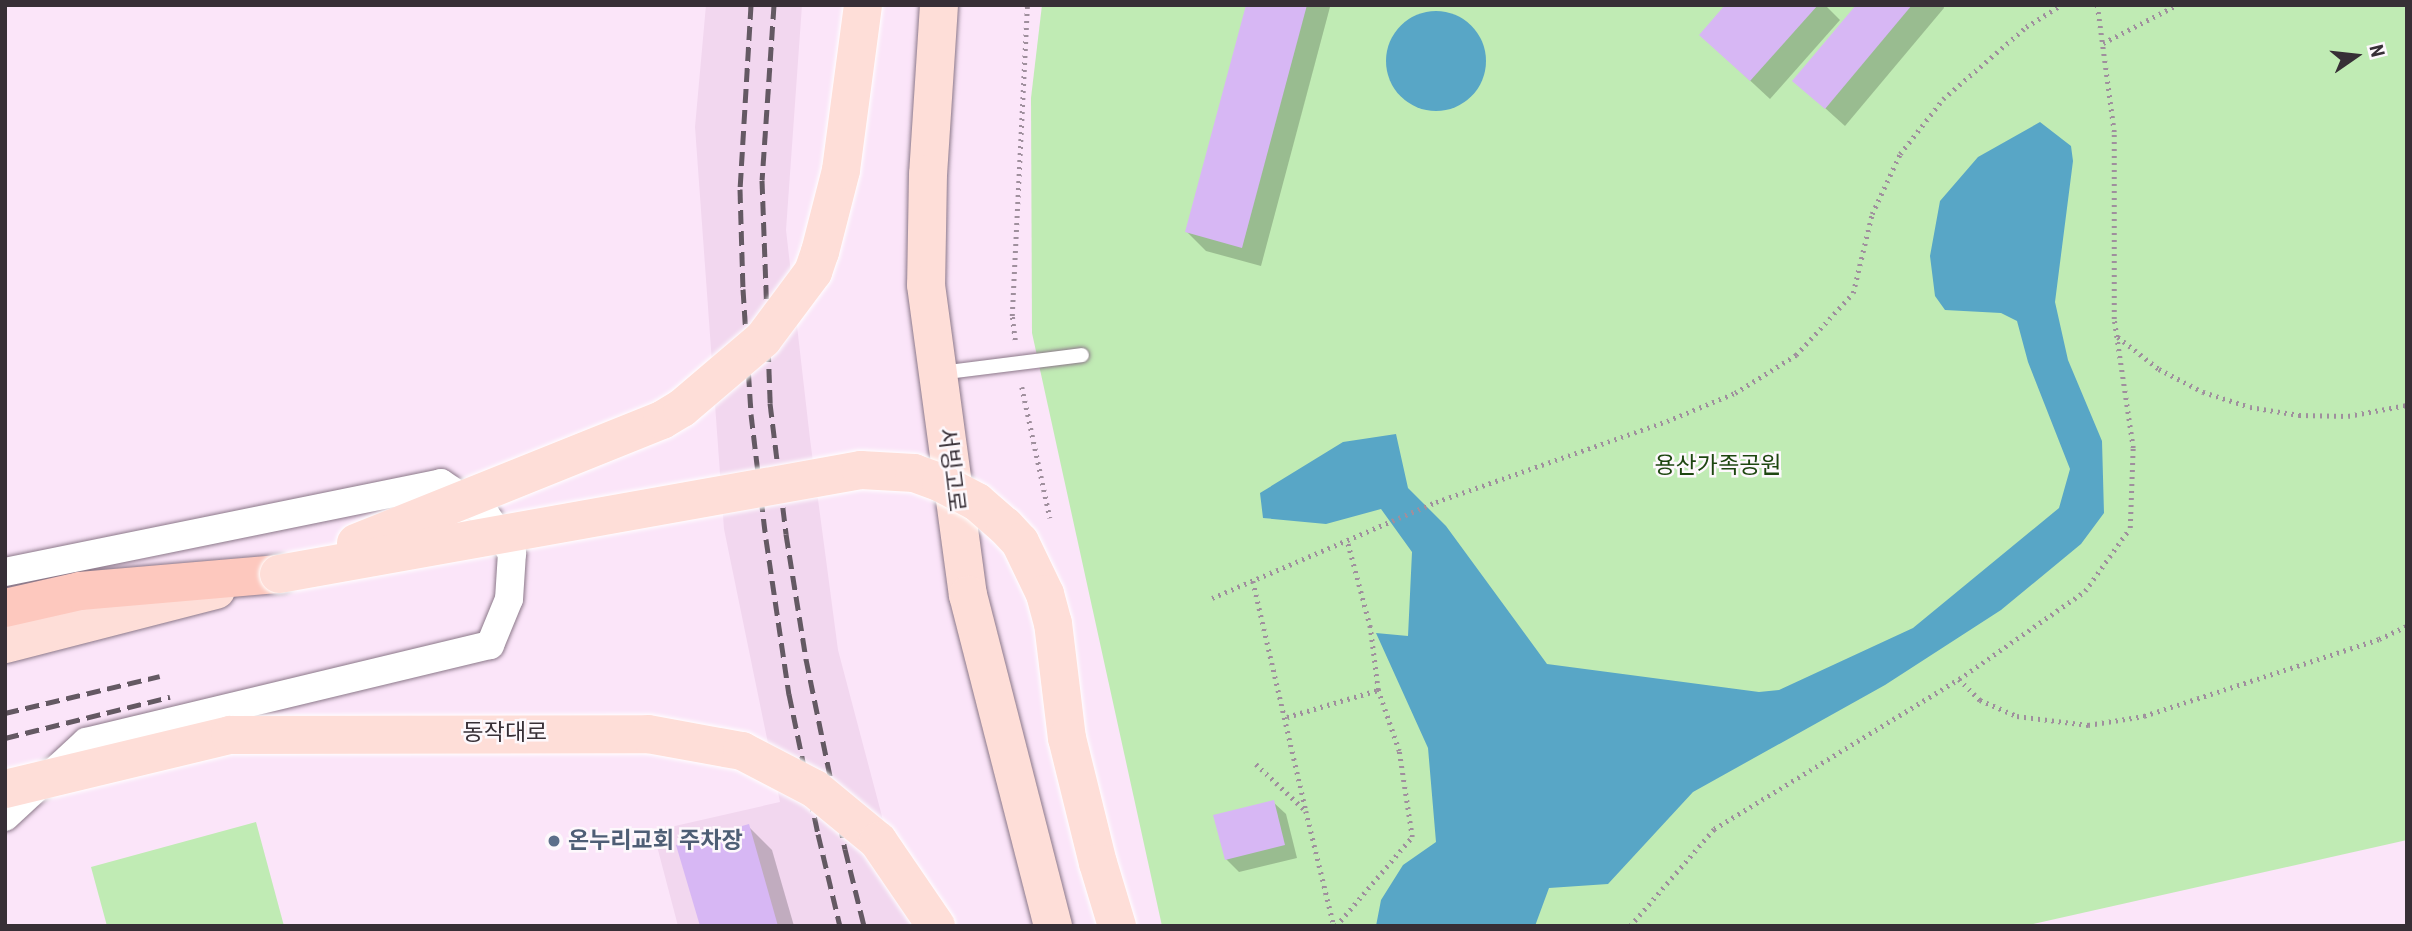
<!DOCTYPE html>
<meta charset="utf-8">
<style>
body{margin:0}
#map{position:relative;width:2412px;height:931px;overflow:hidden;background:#fbe5f9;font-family:"Roboto Condensed","Noto Sans KR",sans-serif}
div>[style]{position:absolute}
.built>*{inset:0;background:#f2d7ef}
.green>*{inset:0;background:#c0ebb4}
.water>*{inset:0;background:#58a6c6}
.round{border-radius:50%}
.shadow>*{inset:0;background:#0003}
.building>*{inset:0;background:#d7b7f4}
.path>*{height:4.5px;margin-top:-2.25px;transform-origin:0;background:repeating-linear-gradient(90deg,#9f8f9d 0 2px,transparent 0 7px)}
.roads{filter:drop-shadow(0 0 2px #8b7889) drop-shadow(0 0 2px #8b7889)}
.lane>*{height:14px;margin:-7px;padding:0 7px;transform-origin:7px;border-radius:7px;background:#fff}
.street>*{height:28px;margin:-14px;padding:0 14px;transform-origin:14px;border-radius:14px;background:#fff}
.primary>*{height:38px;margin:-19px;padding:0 19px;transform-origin:19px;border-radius:19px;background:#feded8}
.highway>*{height:38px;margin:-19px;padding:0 19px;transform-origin:19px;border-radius:19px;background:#fdc8be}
.rail>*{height:5px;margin-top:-2.5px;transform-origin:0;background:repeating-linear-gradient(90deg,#645963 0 14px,transparent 0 21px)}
.bridges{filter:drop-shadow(0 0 2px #fff) drop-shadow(0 0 2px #fff)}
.primary-bridge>*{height:38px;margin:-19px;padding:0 19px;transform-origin:19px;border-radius:19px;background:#feded8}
.dots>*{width:19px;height:19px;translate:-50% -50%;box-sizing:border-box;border:4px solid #fdf8fc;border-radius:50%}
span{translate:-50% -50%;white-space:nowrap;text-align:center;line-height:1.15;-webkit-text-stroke:5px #fdf8fc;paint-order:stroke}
.park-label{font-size:23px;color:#1d460f}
.street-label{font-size:23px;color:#372f36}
.service-label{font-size:23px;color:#4e5e75;font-weight:700}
.left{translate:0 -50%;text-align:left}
.frame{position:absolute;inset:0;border:7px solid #372f36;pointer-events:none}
.north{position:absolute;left:2321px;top:21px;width:70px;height:70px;-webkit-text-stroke:5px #fdf8fc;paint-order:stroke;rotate:76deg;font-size:19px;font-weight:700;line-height:28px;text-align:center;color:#372f36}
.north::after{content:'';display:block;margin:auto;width:24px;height:32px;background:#372f36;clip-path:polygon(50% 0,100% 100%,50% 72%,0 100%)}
</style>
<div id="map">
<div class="built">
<div style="clip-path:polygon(706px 5px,802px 5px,786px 230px,810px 439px,838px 650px,911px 926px,678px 926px,653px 831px,780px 802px,724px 529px,695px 127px)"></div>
</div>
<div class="green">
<div style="clip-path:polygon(1042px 5px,2407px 5px,2407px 840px,2024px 926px,1162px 926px,1032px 333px,1031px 98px)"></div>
<div style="clip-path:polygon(256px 822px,284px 926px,107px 926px,91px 867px)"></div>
</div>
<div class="water">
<div class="round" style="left:1386px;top:11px;width:100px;height:100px"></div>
<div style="clip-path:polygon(2040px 122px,2071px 146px,2073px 161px,2055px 302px,2068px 360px,2102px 441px,2104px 513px,2081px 544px,2001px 610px,1885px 685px,1693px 792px,1608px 884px,1549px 888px,1535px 926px,1376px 926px,1381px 900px,1403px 865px,1436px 842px,1428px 748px,1376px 633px,1408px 636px,1412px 552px,1381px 509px,1326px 524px,1263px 518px,1260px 493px,1343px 442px,1396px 434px,1408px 488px,1446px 526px,1547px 664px,1759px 692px,1779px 690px,1913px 628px,2059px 508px,2070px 469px,2028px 362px,2017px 321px,2001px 313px,1945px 310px,1935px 296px,1930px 256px,1940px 201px,1978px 157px)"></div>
</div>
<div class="shadow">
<div style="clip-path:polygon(1248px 5px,1330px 7px,1261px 266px,1206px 251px,1187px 232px)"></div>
<div style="clip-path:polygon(1728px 5px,1825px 5px,1840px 20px,1770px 99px,1701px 35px)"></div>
<div style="clip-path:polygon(1858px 5px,1943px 5px,1944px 8px,1845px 126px,1795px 81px)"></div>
<div style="clip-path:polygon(1273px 802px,1286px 814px,1297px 858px,1239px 872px,1226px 859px)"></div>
<div style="clip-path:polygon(748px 826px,772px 850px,794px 926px,701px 926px)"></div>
</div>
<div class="building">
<div style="clip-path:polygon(1246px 5px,1307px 5px,1242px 248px,1185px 232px)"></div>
<div style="clip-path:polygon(1725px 5px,1818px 5px,1750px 81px,1699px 35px)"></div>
<div style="clip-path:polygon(1856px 5px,1912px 5px,1825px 109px,1792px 81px)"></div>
<div style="clip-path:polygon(1274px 800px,1285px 845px,1225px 860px,1213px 815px)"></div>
<div style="clip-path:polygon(749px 824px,778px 926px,700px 926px,676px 845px)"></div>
</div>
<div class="path">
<div style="left:2103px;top:43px;width:83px;rotate:-27.2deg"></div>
<div style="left:2118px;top:337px;width:52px;rotate:38deg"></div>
<div style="left:2159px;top:369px;width:50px;rotate:27.6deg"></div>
<div style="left:2203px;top:392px;width:49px;rotate:17.7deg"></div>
<div style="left:2250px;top:407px;width:50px;rotate:9.3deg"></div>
<div style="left:2299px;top:415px;width:49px;rotate:1.2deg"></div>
<div style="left:2348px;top:416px;width:60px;rotate:-10.6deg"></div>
<div style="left:1015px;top:340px;width:24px;rotate:-97deg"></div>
<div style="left:1012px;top:316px;width:311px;rotate:-87.2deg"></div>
<div style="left:1022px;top:387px;width:134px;rotate:77.9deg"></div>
<div style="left:1253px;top:581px;width:236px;rotate:77deg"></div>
<div style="left:1212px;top:598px;width:244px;rotate:-23.2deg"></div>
<div style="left:1436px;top:502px;width:245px;rotate:-19.3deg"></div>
<div style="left:1667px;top:421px;width:74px;rotate:-22.4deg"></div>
<div style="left:1735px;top:393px;width:72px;rotate:-31.9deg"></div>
<div style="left:1796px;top:355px;width:84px;rotate:-47.4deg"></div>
<div style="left:1853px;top:293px;width:81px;rotate:-76.5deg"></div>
<div style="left:1872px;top:214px;width:66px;rotate:-65deg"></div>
<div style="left:1900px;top:154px;width:70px;rotate:-52deg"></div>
<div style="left:1943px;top:99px;width:110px;rotate:-40.9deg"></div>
<div style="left:2026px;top:27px;width:41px;rotate:-32.2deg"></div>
<div style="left:1959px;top:679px;width:30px;rotate:45deg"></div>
<div style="left:1980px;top:700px;width:40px;rotate:23.4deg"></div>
<div style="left:2017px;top:716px;width:72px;rotate:7.2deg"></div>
<div style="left:2088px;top:725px;width:57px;rotate:-9.1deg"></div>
<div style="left:2144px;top:716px;width:247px;rotate:-18.1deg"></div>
<div style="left:2379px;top:639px;width:31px;rotate:-25deg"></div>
<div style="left:1287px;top:717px;width:95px;rotate:-16.5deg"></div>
<div style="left:1256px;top:764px;width:69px;rotate:43.2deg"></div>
<div style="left:1306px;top:811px;width:118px;rotate:76.3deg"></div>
<div style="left:1336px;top:926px;width:117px;rotate:-49.5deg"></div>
<div style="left:1412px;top:837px;width:87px;rotate:-98.6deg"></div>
<div style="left:1399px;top:751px;width:65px;rotate:-109deg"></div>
<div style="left:1378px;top:690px;width:64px;rotate:-97.2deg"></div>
<div style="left:1370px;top:627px;width:89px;rotate:-105deg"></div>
<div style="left:1630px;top:926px;width:128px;rotate:-49.1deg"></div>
<div style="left:1714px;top:829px;width:287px;rotate:-31.5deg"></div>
<div style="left:1959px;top:679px;width:154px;rotate:-34.9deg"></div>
<div style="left:2085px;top:591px;width:77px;rotate:-54.5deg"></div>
<div style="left:2130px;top:528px;width:80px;rotate:-87.9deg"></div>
<div style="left:2133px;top:448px;width:130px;rotate:-98.4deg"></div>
<div style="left:2114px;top:319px;width:187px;rotate:-90deg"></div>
<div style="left:2114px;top:132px;width:128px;rotate:-97.6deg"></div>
</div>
<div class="roads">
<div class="lane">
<div style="left:940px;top:373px;width:143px;rotate:-7.2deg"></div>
</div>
<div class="street">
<div style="left:5px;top:572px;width:445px;rotate:-11.5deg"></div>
<div style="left:441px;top:483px;width:52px;rotate:34deg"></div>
<div style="left:484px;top:512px;width:50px;rotate:55.7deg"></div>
<div style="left:512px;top:553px;width:46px;rotate:93.7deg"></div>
<div style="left:509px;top:599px;width:50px;rotate:112.4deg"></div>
<div style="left:490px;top:645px;width:415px;rotate:166.5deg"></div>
<div style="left:86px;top:742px;width:110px;rotate:137.2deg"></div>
</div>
<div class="primary">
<div style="left:939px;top:5px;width:169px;rotate:93.7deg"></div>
<div style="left:928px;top:174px;width:111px;rotate:91deg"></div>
<div style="left:926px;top:285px;width:313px;rotate:82.3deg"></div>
<div style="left:968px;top:595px;width:342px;rotate:75.6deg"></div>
<div style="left:5px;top:644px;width:218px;rotate:-14.4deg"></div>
</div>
<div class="highway">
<div style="left:5px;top:608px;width:77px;rotate:-12.8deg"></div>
<div style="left:80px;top:591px;width:200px;rotate:-4.9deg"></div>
</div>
</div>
<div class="rail">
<div style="left:751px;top:5px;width:184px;rotate:93.4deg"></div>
<div style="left:740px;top:189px;width:100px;rotate:88.3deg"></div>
<div style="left:743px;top:289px;width:125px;rotate:86.3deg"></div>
<div style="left:751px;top:414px;width:126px;rotate:83.2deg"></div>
<div style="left:766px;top:539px;width:157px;rotate:81.6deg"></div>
<div style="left:789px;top:694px;width:143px;rotate:78.3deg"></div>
<div style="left:818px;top:834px;width:95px;rotate:76.6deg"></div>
<div style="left:774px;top:5px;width:175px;rotate:93.9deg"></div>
<div style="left:762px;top:180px;width:223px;rotate:87.9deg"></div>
<div style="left:770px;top:403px;width:132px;rotate:83deg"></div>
<div style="left:786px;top:534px;width:127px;rotate:80.9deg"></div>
<div style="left:806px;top:659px;width:194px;rotate:78.4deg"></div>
<div style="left:845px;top:849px;width:79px;rotate:76.1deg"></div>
<div style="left:5px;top:713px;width:159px;rotate:-13.4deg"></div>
<div style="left:5px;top:738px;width:170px;rotate:-14deg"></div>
</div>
<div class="bridges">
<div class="primary-bridge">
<div style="left:356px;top:543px;width:330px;rotate:-21.9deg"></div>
<div style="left:662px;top:420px;width:23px;rotate:-31deg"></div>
<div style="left:682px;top:408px;width:106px;rotate:-40.4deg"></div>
<div style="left:763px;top:339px;width:84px;rotate:-53.3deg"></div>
<div style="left:813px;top:272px;width:21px;rotate:-71deg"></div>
<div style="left:820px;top:252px;width:85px;rotate:-75.6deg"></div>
<div style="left:841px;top:170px;width:166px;rotate:-82.4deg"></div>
<div style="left:279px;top:574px;width:591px;rotate:-10.13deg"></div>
<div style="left:861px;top:470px;width:53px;rotate:3.2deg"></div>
<div style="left:914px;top:473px;width:29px;rotate:20deg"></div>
<div style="left:941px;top:483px;width:41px;rotate:27.8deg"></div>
<div style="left:977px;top:502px;width:37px;rotate:41deg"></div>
<div style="left:1005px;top:526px;width:22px;rotate:47deg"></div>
<div style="left:1020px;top:542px;width:58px;rotate:64.3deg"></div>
<div style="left:1045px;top:594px;width:30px;rotate:75deg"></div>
<div style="left:1053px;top:623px;width:116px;rotate:83.1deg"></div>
<div style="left:1067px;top:738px;width:129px;rotate:76.1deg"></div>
<div style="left:1098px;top:863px;width:66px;rotate:73.2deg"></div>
<div style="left:5px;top:789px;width:231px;rotate:-13.5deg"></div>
<div style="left:230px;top:735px;width:418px;rotate:-0.1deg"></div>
<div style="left:648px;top:734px;width:96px;rotate:10.3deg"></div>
<div style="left:742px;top:751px;width:82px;rotate:27.5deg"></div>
<div style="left:815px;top:789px;width:82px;rotate:39.5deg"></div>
<div style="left:878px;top:841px;width:103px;rotate:55.7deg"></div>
</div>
</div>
<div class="dots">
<div style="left:554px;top:841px;background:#5c6f8a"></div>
</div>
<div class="park-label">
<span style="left:1718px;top:466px">용산가족공원</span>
</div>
<div class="street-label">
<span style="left:951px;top:470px;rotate:83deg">서빙고로</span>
<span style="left:505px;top:733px">동작대로</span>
</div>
<div class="service-label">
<span class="left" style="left:568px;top:841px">온누리교회 주차장</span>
</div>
<div class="frame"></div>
<div class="north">N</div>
</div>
